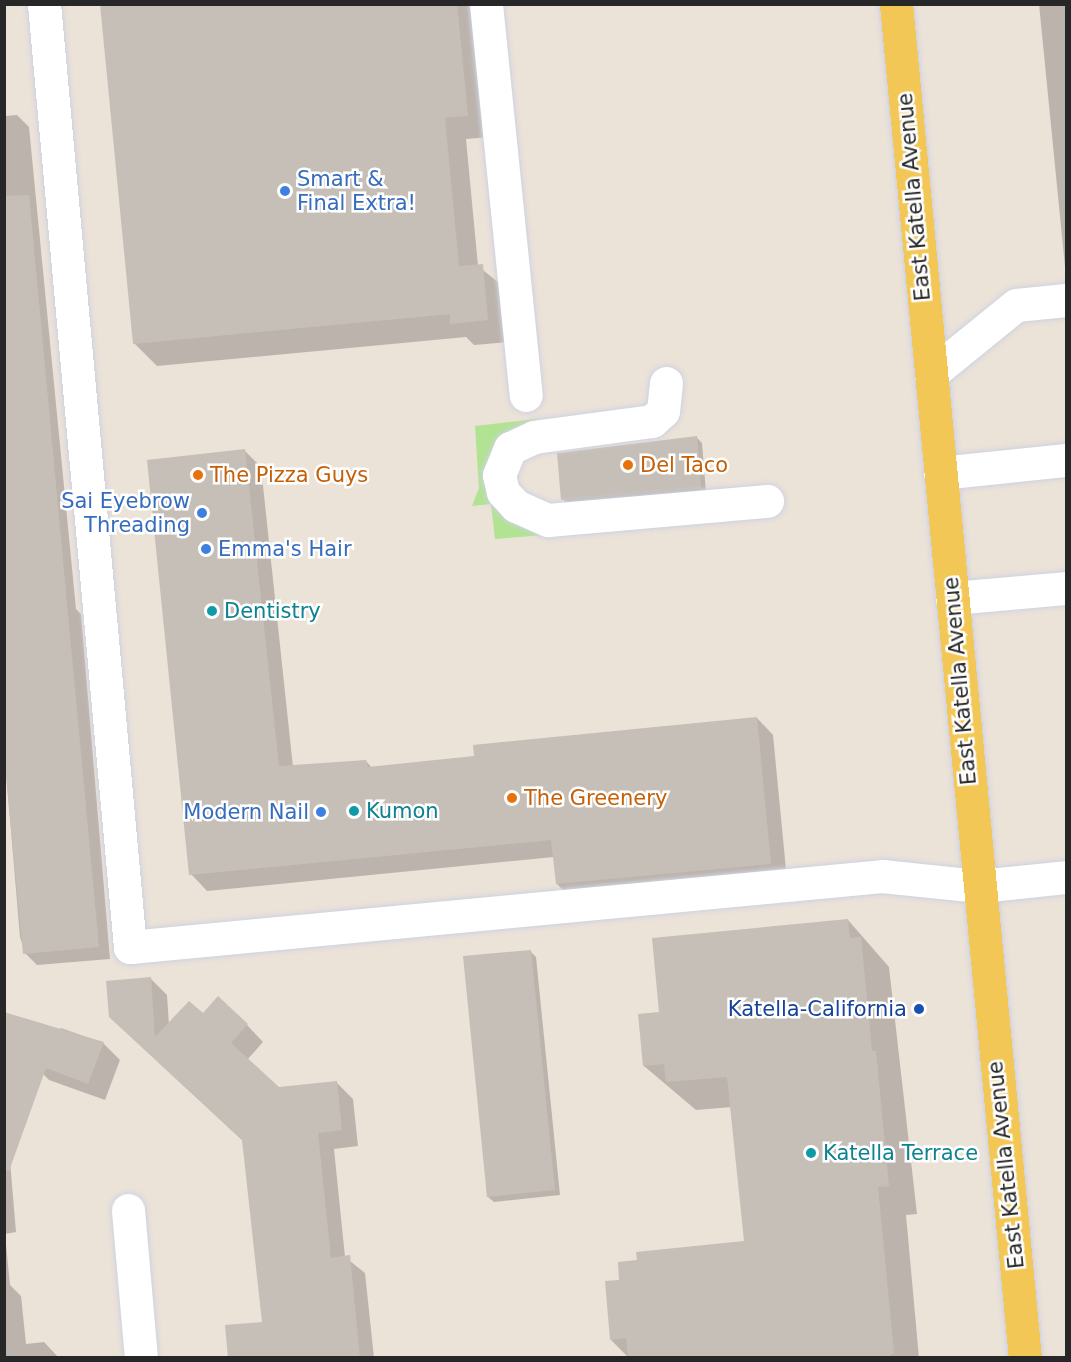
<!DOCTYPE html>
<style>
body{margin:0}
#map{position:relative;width:1071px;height:1362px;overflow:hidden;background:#ebe2d8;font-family:"DejaVu Sans",sans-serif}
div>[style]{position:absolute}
.green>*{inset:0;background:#b2e393}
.shadow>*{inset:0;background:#0003}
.building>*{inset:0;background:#c6bfb8}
.roads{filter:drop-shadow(0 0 2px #ced2e1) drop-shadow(0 0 2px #ced2e1)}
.minor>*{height:33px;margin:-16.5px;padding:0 16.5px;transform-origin:16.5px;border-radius:16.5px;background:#fff}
.major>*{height:33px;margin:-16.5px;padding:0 16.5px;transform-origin:16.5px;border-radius:16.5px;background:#f2c756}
.dots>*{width:16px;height:16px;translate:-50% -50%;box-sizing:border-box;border:3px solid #fff;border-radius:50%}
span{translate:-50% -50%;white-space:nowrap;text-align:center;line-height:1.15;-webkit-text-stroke:5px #fff;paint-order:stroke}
.shop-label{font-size:21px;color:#366cbe}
.left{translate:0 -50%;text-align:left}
.right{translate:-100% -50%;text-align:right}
.street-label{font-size:21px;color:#272727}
.food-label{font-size:21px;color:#c56008}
.culture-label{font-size:21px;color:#0d838f}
.transit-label{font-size:21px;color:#164399}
.frame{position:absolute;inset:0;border:6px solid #272727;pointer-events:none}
</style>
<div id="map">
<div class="green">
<div style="clip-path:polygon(537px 419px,537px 424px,521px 426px,510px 520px,543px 535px,495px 539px,491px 504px,472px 506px,479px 488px,475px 426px)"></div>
</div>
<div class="shadow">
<div style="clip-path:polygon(102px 4px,477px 4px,490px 137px,466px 139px,478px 266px,504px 287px,509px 342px,474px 345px,466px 337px,157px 366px,135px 344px)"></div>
<div style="clip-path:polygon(1039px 4px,1066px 4px,1066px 277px)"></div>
<div style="clip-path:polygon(17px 115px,29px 127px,76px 609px,81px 614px,110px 959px,37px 965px,25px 953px,20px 937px,4px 749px,4px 116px)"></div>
<div style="clip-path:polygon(696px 437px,702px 443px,706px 493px,568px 505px,563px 499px)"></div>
<div style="clip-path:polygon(245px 451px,261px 467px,293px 767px,366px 761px,372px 768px,475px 757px,757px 718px,773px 735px,787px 880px,573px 900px,557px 884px,554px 857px,207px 891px,191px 874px)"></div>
<div style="clip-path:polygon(848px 920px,889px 967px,917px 1214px,906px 1215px,919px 1358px,629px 1358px,611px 1340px,621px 1281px,745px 1242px,732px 1107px,696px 1110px,644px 1066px,661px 1013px)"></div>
<div style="clip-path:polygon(530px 951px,536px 957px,560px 1195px,494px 1202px,488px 1197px)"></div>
<div style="clip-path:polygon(151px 979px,167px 995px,169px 1025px,203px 1015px,247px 1025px,263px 1042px,247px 1060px,279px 1089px,337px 1083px,353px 1099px,358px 1146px,334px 1149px,345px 1257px,365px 1273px,374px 1358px,230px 1358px,264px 1323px,243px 1141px,127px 1033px)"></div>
<div style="clip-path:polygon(61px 1028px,103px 1043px,120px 1060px,105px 1100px,49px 1080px,31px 1062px)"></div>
<div style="clip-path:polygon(4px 1090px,16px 1232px,5px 1234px,10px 1285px,21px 1296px,26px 1344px,44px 1342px,59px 1358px,4px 1358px)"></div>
</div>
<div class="building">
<div style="clip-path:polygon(100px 4px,457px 4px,468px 116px,445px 118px,459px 266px,483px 264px,488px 320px,450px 324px,450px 314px,133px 344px)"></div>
<div style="clip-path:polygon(29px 195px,99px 947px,23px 954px,4px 755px,4px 196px)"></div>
<div style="clip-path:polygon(697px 436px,701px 488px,561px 500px,557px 453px)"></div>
<div style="clip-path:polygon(245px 449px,279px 766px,366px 760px,368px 767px,474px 756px,473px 745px,757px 717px,771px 864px,556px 884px,551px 840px,189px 875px,147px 460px)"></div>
<div style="clip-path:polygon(848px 919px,850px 938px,861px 937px,872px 1051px,876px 1051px,889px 1186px,878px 1187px,894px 1353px,885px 1358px,628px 1358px,626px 1338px,610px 1340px,605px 1281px,619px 1280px,618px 1262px,637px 1260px,636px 1252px,744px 1241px,727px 1077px,666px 1082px,664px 1064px,643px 1066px,638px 1014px,659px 1012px,652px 938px)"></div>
<div style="clip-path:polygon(531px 950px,555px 1190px,487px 1197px,463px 956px)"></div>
<div style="clip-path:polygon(151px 977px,155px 1037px,189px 1001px,203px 1013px,218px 996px,248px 1024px,231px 1043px,279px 1087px,337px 1081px,342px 1130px,318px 1133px,331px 1258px,350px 1255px,360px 1358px,228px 1358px,225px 1325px,262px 1322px,242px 1140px,109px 1017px,106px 981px)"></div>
<div style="clip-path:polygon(4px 1012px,104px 1042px,88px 1084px,46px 1068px,9px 1171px,4px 1170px)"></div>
</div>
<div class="roads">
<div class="minor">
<div style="left:44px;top:4px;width:947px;rotate:84.79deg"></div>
<div style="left:130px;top:947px;width:755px;rotate:-5.39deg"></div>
<div style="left:882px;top:876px;width:98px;rotate:5.9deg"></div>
<div style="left:979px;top:886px;width:87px;rotate:-5.9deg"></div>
<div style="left:486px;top:4px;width:393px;rotate:84.2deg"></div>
<div style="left:931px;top:374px;width:109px;rotate:-39.1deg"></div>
<div style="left:1016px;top:305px;width:50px;rotate:-5.7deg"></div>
<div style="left:666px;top:383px;width:28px;rotate:96deg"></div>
<div style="left:663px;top:411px;width:15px;rotate:138deg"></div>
<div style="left:652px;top:421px;width:119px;rotate:172.3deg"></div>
<div style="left:534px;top:437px;width:26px;rotate:155deg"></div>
<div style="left:510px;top:448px;width:29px;rotate:112deg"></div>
<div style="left:499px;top:475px;width:17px;rotate:77deg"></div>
<div style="left:503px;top:492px;width:19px;rotate:47deg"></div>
<div style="left:516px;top:506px;width:35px;rotate:24deg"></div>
<div style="left:548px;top:520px;width:220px;rotate:-5deg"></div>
<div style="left:940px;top:473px;width:127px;rotate:-5.9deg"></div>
<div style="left:952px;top:598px;width:114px;rotate:-5deg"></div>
<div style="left:128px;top:1210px;width:149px;rotate:85deg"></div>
</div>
<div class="major">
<div style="left:896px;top:4px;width:1360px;rotate:84.56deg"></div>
</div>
</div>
<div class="dots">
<div style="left:285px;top:191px;background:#3f7fe0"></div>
<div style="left:628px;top:465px;background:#e8710a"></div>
<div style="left:198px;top:475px;background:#e8710a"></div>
<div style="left:202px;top:513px;background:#3f7fe0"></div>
<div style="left:206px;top:549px;background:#3f7fe0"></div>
<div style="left:212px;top:611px;background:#0f9aa8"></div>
<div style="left:512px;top:798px;background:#e8710a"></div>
<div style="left:354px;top:811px;background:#0f9aa8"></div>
<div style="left:321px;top:812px;background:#3f7fe0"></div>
<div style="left:919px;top:1009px;background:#1a4fb4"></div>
<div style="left:811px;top:1153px;background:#0f9aa8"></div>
</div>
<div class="shop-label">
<span class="left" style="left:297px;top:191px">Smart &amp;<br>Final Extra!</span>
<span class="right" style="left:190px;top:513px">Sai Eyebrow<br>Threading</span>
<span class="left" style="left:218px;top:549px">Emma's Hair</span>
<span class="right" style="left:309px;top:812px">Modern Nail</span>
</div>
<div class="street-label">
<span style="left:914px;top:197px;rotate:-95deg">East Katella Avenue</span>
<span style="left:960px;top:681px;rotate:-95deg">East Katella Avenue</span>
<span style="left:1006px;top:1165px;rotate:-96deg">East Katella Avenue</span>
</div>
<div class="food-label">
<span class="left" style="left:640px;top:465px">Del Taco</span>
<span class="left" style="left:210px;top:475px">The Pizza Guys</span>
<span class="left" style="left:524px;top:798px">The Greenery</span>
</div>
<div class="culture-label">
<span class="left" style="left:224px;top:611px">Dentistry</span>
<span class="left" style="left:366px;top:811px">Kumon</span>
<span class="left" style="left:823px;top:1153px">Katella Terrace</span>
</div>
<div class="transit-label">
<span class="right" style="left:907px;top:1009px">Katella-California</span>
</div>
<div class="frame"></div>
</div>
